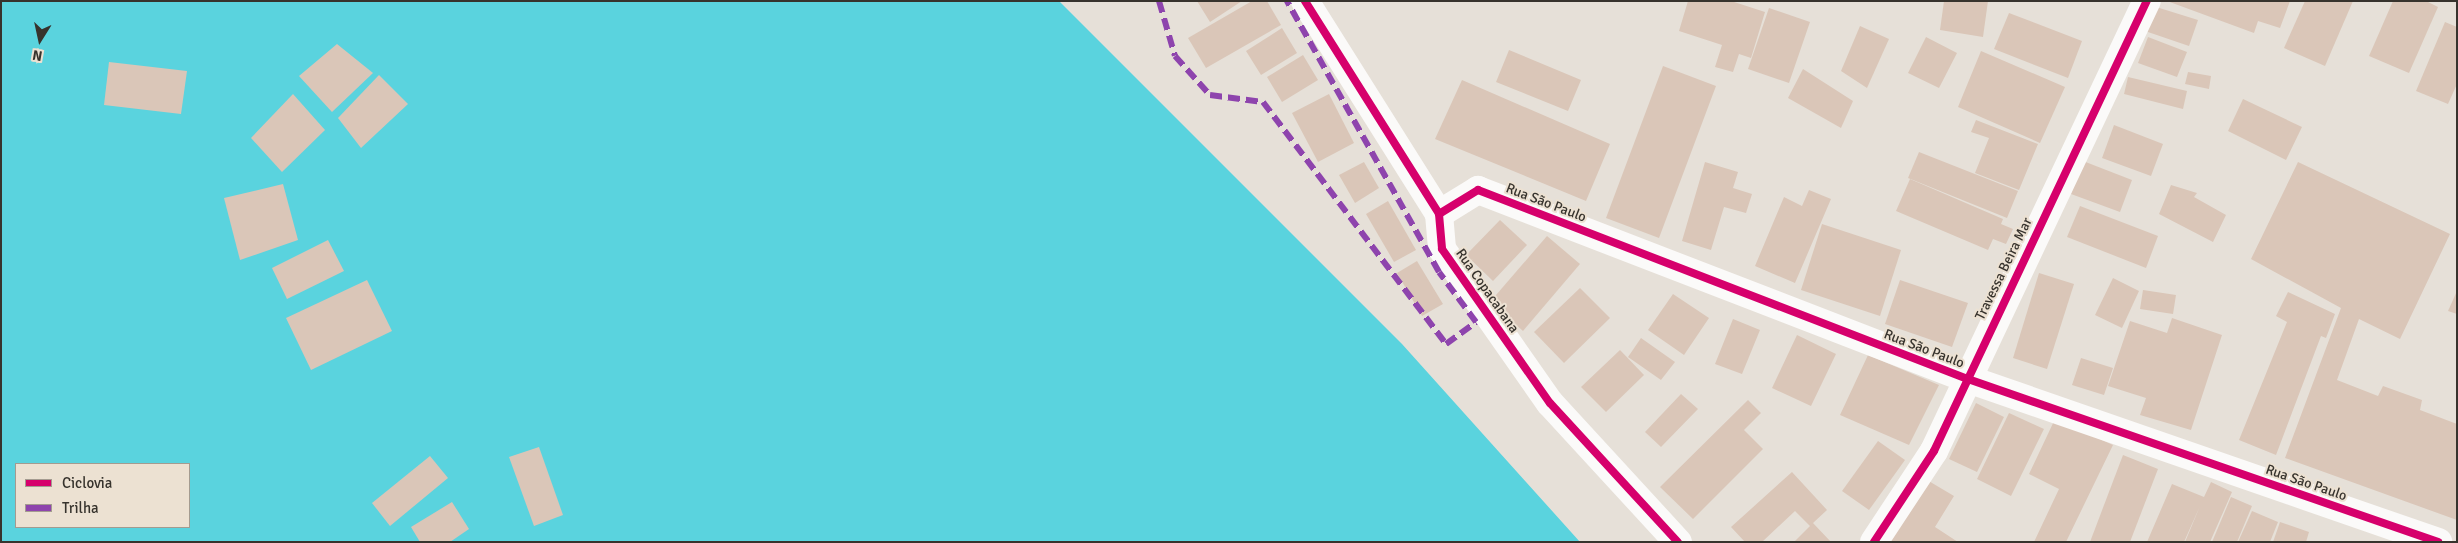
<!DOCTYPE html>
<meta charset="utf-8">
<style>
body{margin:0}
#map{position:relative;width:2458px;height:543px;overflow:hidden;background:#e6e0d8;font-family:Signika,sans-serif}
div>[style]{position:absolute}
.water>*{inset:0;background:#5ad3de}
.building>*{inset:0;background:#dac6b8}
.minor>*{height:28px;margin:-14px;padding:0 14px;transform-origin:14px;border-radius:14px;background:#fbfaf9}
.quiet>*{height:6px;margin-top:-3px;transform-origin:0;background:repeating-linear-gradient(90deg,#8e44ad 0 12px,transparent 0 18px)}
.cycleway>*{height:8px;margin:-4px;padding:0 4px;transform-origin:4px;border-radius:4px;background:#d6006c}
span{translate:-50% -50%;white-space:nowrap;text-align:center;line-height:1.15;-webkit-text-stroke:4px #ece1d2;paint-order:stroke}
.street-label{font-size:14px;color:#37332d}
.frame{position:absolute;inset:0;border:2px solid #37332d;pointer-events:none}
.legend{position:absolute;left:15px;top:463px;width:175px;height:65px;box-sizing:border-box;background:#ece1d2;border:1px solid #a49b90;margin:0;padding:6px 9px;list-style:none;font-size:15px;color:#37332d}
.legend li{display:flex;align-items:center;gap:10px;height:25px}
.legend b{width:25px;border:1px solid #a49b90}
.north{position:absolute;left:15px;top:15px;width:50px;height:50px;-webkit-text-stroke:4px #ece1d2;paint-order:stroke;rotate:190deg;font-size:14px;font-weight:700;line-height:20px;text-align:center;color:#37332d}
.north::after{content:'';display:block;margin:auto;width:18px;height:22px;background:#37332d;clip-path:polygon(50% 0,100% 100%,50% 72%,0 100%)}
</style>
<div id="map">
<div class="water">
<div style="clip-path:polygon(evenodd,1px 1px,1059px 1px,1402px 344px,1580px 542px,1px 542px,1px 1px,16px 464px,189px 464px,189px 527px,16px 527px,16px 464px)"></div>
</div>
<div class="building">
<div style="clip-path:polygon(1197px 1px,1242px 1px,1210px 22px)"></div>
<div style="clip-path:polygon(1252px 1px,1267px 1px,1281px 25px,1206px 68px,1188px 38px)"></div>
<div style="clip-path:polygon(1688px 1px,1731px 1px,1765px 12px,1751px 58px,1739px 54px,1733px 72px,1715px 67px,1722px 45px,1679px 31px)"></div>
<div style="clip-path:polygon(1944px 1px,1988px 1px,1983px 37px,1940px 30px)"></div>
<div style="clip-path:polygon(2167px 1px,2290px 1px,2280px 28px,2258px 21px,2254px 33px)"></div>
<div style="clip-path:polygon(2305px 1px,2353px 1px,2325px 66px,2284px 48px)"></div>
<div style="clip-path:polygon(2393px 1px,2426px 1px,2438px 7px,2409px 73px,2369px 56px)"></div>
<div style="clip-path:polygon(2153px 6px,2198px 20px,2189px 46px,2145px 31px)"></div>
<div style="clip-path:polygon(1769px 8px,1810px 22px,1789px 83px,1748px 69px)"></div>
<div style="clip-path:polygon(2009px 13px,2082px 41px,2068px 78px,1994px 49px)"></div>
<div style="clip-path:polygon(2445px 22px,2457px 27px,2457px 84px,2448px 104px,2416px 91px)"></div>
<div style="clip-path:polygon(1860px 26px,1889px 39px,1867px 88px,1841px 71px)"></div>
<div style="clip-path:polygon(1282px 28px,1297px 53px,1261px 75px,1246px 51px)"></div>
<div style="clip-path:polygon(1926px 37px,1957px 53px,1939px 88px,1908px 73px)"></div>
<div style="clip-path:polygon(2148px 37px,2187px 52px,2177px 77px,2138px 63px)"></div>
<div style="clip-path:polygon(337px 44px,373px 73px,332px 112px,299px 76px)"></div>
<div style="clip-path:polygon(1509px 50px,1581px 80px,1568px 111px,1496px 82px)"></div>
<div style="clip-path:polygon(1981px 51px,2065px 87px,2040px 143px,1958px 107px)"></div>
<div style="clip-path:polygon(1303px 55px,1318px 80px,1282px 102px,1267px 77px)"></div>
<div style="clip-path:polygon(109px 62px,187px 71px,181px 114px,104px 105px)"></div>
<div style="clip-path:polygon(1663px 66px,1716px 86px,1659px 238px,1606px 218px)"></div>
<div style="clip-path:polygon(1803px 69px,1853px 101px,1841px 128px,1788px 98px)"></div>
<div style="clip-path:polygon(2188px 72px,2211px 76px,2209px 89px,2185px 84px)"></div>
<div style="clip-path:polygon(379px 75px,408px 104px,361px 148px,338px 118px)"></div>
<div style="clip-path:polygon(2128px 77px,2187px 91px,2183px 109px,2124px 94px)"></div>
<div style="clip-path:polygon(1462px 80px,1610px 144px,1586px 201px,1435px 139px)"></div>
<div style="clip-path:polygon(293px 94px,325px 130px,282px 172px,251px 138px)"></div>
<div style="clip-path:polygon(1329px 94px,1354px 143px,1318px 162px,1292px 113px)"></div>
<div style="clip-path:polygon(2243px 99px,2302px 127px,2286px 160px,2228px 131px)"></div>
<div style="clip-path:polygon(1976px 120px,2038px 144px,2019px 190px,1975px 173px,1989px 138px,1971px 132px)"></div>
<div style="clip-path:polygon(2114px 125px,2163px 144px,2151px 176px,2102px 158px)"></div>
<div style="clip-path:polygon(1919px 152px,2018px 191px,2007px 218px,1908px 178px)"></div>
<div style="clip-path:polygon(2083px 161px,2132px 180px,2120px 212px,2071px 194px)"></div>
<div style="clip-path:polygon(1364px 162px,1379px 188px,1355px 203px,1339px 175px)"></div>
<div style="clip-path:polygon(1705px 162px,1738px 172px,1733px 188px,1752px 194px,1746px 213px,1724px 207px,1711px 250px,1682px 241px)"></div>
<div style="clip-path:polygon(2298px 162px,2450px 234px,2400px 339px,2359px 319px,2337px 380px,2378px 396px,2383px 386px,2422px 400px,2420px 410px,2457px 424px,2457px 520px,2285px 458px,2341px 308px,2251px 259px)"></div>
<div style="clip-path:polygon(1910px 179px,2003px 219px,2001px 224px,2013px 229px,2006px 244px,1993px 239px,1988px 250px,1896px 211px)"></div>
<div style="clip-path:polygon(283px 184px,298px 240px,240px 260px,224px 198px)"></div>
<div style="clip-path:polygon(2171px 185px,2197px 193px,2194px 197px,2226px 215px,2213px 242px,2159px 214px)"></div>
<div style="clip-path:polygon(1809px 190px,1831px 199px,1795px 283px,1755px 266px,1784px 197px,1802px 206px)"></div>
<div style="clip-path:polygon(1388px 201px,1416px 250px,1394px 262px,1366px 214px)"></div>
<div style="clip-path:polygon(2080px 206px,2158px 236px,2146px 268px,2067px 237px)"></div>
<div style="clip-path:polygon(1500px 220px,1527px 245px,1493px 281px,1466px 255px)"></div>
<div style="clip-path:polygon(1822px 224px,1901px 250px,1880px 316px,1801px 290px)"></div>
<div style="clip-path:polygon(1547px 236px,1580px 264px,1523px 331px,1490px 302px)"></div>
<div style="clip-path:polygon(328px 240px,344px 271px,287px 299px,272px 268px)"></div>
<div style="clip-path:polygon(1417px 261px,1443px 304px,1422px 316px,1397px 273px)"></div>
<div style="clip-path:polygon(2039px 273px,2074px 284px,2047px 369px,2013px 358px)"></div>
<div style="clip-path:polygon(2113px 278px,2139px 291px,2122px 328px,2095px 315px)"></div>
<div style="clip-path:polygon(367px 280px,392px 331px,311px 370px,286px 318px)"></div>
<div style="clip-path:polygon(1900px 280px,1968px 303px,1952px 347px,1885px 324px)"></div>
<div style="clip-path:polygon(1580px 288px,1610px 318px,1564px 363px,1534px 332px)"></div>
<div style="clip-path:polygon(2143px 290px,2176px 295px,2173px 314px,2140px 309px)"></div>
<div style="clip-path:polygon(2457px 291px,2457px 314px,2448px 311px)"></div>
<div style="clip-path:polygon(2288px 292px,2335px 314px,2326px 338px,2321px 336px,2276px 455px,2239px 440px,2287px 322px,2276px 316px)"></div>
<div style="clip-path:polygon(1673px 294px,1709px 318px,1684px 355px,1648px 330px)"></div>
<div style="clip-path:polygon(2172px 318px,2222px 335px,2191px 430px,2140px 415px,2146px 398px,2108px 386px,2130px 321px,2167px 333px)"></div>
<div style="clip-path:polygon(1733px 319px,1760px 330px,1742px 374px,1715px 364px)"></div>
<div style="clip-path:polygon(1797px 335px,1836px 354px,1811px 406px,1772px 388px)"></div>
<div style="clip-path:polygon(1641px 338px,1675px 362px,1661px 380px,1628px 357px)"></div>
<div style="clip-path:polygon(1620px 350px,1644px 375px,1606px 412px,1581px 387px)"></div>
<div style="clip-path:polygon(1868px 355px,1939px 385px,1909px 445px,1840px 415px)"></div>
<div style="clip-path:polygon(2081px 358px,2113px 368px,2104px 395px,2072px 385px)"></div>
<div style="clip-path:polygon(1681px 394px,1698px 409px,1661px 447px,1645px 432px)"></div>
<div style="clip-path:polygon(1748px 400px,1761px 413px,1744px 430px,1763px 449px,1693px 519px,1660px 487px)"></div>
<div style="clip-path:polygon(1976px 403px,2004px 417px,1977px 472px,1949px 459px)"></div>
<div style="clip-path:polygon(2009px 413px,2044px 429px,2011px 496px,1977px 479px)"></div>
<div style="clip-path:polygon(2055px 419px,2113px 445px,2066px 542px,2034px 542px,2059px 489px,2029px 474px)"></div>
<div style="clip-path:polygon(1878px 441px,1905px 460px,1869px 510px,1842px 491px)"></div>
<div style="clip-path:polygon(539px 447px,563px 515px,534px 526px,509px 457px)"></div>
<div style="clip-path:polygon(2123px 455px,2158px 469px,2130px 542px,2090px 542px)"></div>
<div style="clip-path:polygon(430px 456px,448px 478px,390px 526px,372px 503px)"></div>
<div style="clip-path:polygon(1792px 472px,1827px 510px,1813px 523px,1831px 542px,1794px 542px,1810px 526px,1795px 511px,1762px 542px,1745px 542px,1731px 527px)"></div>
<div style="clip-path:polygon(1927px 480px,1954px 496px,1935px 527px,1958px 542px,1889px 542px)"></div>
<div style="clip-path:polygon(2211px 482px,2232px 492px,2210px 542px,2185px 542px,2200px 506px,2184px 542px,2147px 542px,2172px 484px,2204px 497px)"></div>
<div style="clip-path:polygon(2231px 497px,2252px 506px,2237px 542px,2212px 542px)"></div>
<div style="clip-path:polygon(452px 502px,469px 529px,450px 542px,420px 542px,411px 527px)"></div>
<div style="clip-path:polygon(2252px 511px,2278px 522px,2270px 542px,2238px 542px)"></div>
<div style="clip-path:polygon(2280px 522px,2309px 532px,2306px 542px,2273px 542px)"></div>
</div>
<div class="minor">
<div style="left:1305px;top:1px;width:252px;rotate:57.8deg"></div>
<div style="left:1439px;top:214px;width:35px;rotate:85deg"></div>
<div style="left:1442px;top:249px;width:188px;rotate:55deg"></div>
<div style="left:1550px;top:403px;width:189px;rotate:47.4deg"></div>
<div style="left:1439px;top:214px;width:46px;rotate:-31.6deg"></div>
<div style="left:1478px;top:190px;width:522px;rotate:21.11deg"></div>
<div style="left:1965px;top:378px;width:501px;rotate:19.12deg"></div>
<div style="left:1874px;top:542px;width:109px;rotate:-56.6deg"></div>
<div style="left:1934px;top:451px;width:498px;rotate:-64.7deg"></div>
</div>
<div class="quiet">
<div style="left:1159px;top:1px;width:57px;rotate:73.8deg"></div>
<div style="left:1175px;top:56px;width:52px;rotate:48.1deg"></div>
<div style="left:1210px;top:95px;width:53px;rotate:7.5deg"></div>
<div style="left:1263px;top:102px;width:303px;rotate:52.9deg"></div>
<div style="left:1446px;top:344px;width:37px;rotate:-36deg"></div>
<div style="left:1476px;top:322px;width:62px;rotate:-126.5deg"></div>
<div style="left:1439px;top:272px;width:311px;rotate:-119.3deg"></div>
</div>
<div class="cycleway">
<div style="left:1305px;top:1px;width:252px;rotate:57.8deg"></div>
<div style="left:1439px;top:214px;width:35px;rotate:85deg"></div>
<div style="left:1442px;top:249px;width:188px;rotate:55deg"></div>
<div style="left:1550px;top:403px;width:189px;rotate:47.4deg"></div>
<div style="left:1439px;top:214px;width:46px;rotate:-31.6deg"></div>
<div style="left:1478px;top:190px;width:522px;rotate:21.11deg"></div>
<div style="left:1965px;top:378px;width:501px;rotate:19.12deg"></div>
<div style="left:1874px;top:542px;width:109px;rotate:-56.6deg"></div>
<div style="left:1934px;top:451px;width:498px;rotate:-64.7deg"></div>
</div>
<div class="street-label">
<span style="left:1546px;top:203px;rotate:21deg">Rua São Paulo</span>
<span style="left:2004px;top:269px;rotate:-64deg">Travessa Beira Mar</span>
<span style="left:1487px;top:291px;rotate:55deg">Rua Copacabana</span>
<span style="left:1924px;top:349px;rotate:21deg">Rua São Paulo</span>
<span style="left:2306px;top:483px;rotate:19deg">Rua São Paulo</span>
</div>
<div class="frame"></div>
<ul class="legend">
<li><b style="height:6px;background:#d6006c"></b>Ciclovia</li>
<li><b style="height:6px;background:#8e44ad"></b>Trilha</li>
</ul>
<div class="north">N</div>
</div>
